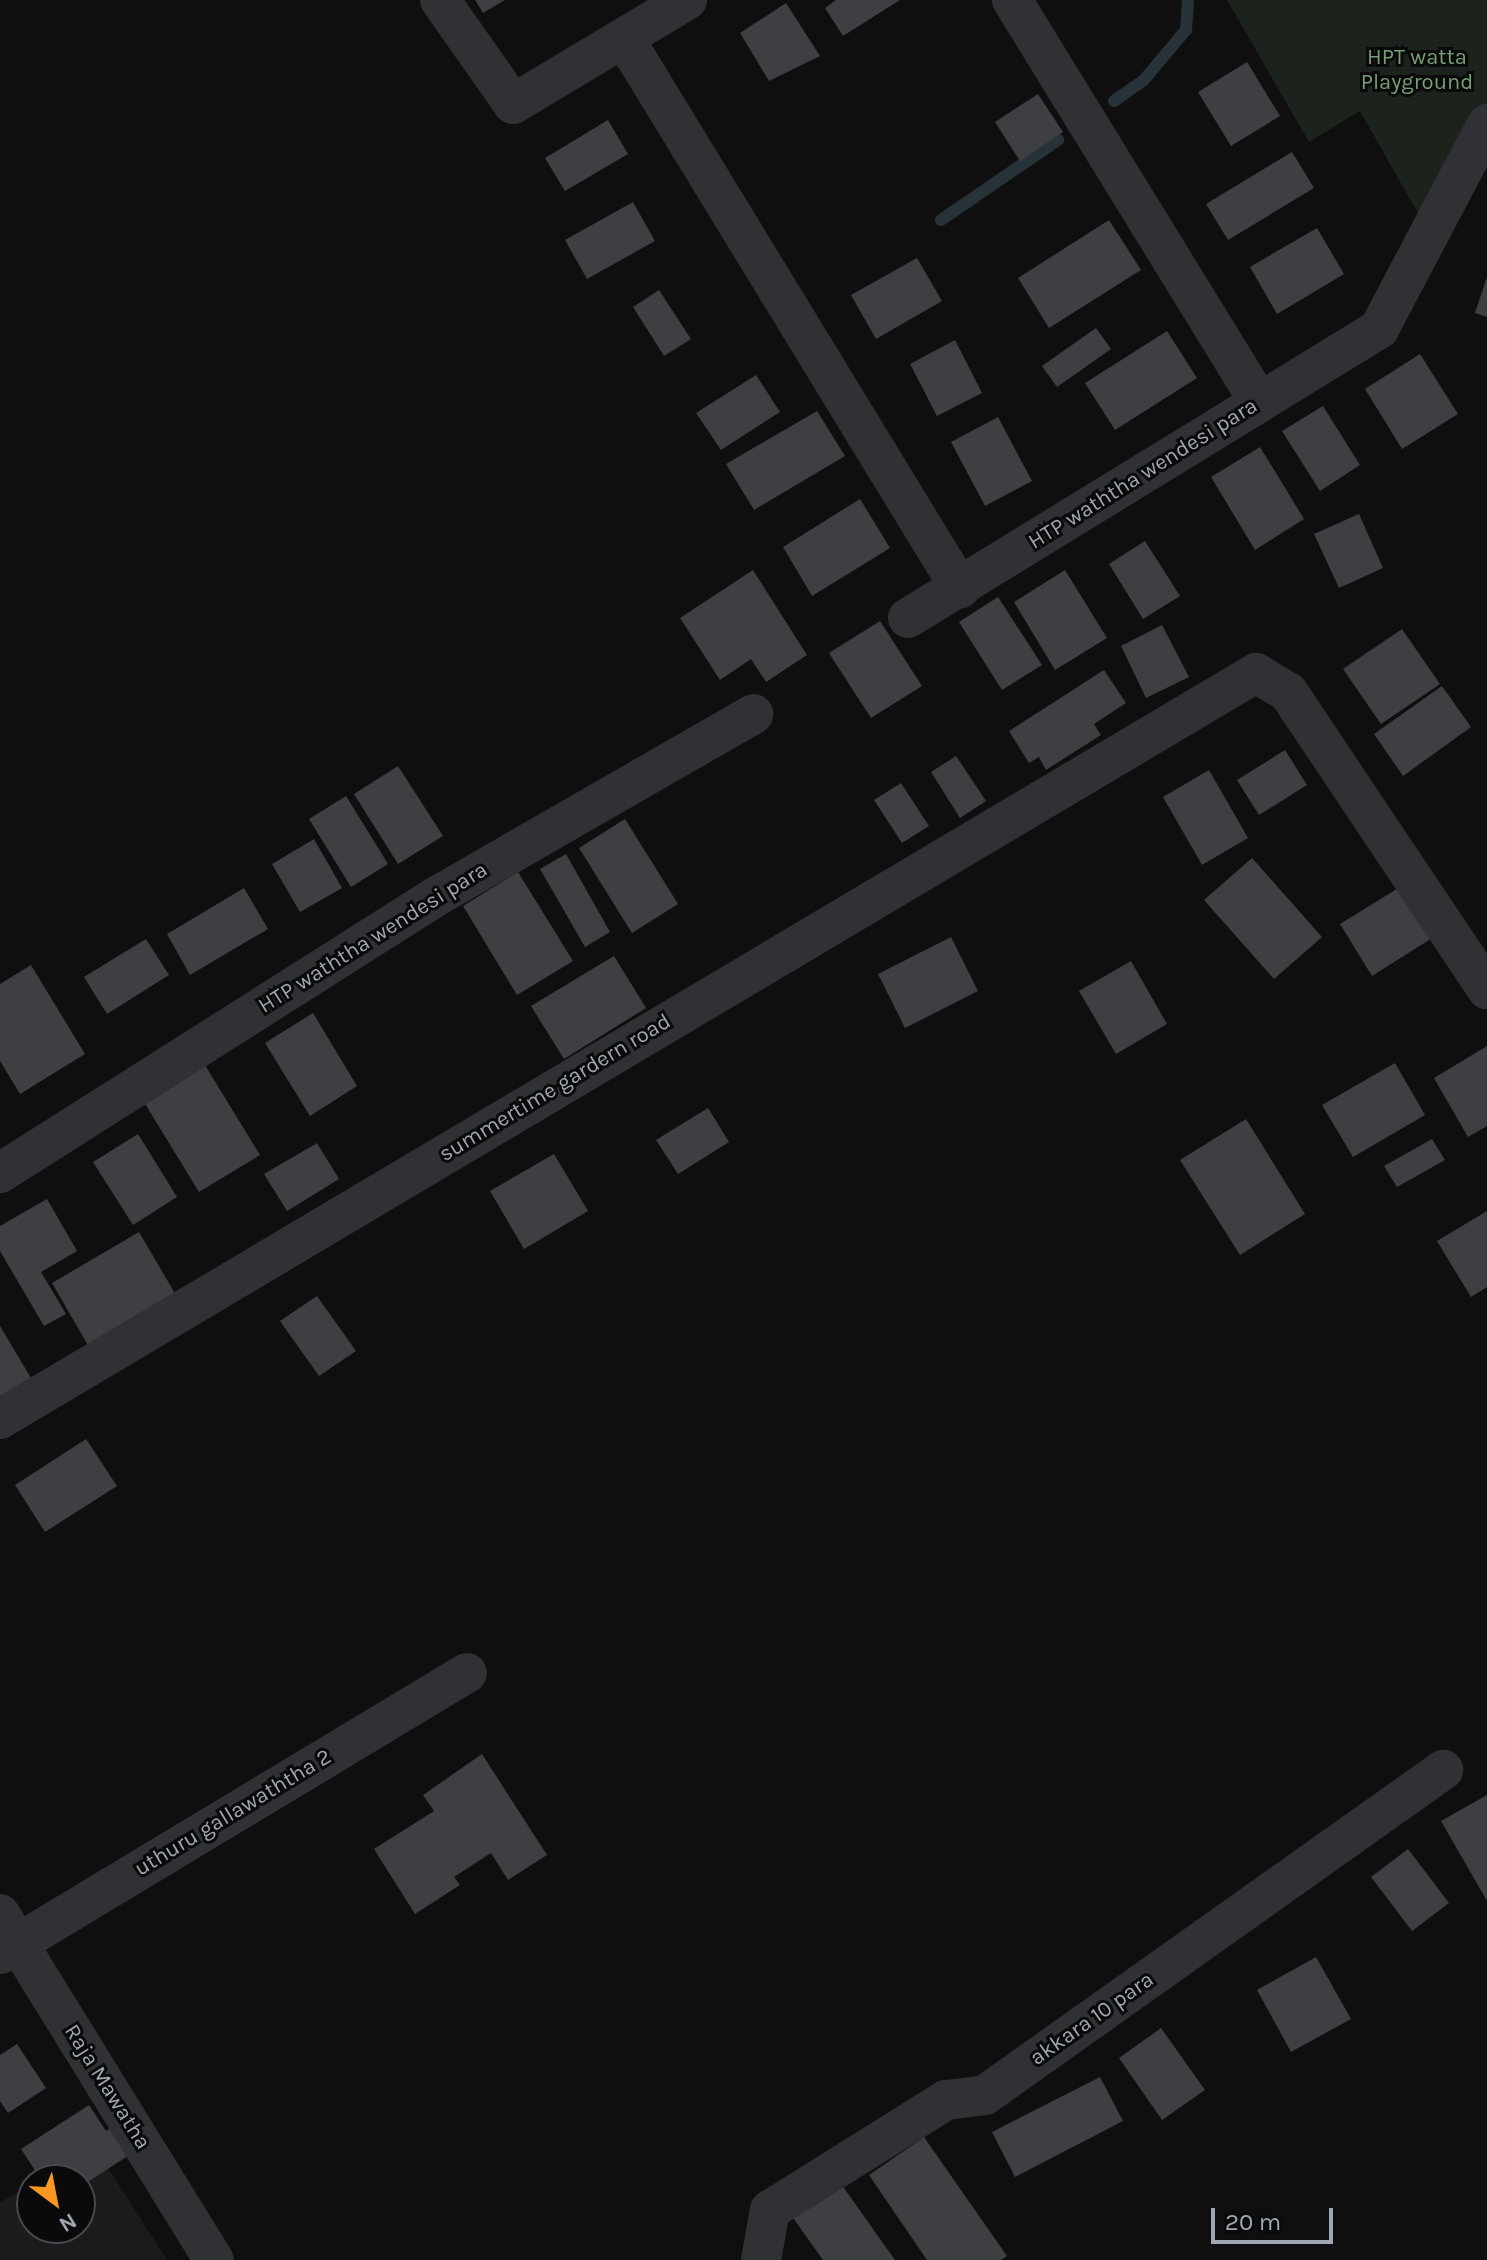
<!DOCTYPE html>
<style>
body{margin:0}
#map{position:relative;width:1487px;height:2260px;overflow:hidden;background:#0f0f10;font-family:Karla,sans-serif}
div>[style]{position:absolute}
.built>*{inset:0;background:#1b1b1d}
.green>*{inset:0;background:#1b231c}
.stream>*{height:12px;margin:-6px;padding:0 6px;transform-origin:6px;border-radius:6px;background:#283339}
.building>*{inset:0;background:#3e3f43}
.minor>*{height:40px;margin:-20px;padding:0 20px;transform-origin:20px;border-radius:20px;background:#303135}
span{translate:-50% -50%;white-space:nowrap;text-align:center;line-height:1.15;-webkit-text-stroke:6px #0a0a0b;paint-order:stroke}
.park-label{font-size:22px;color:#779e75}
.street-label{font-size:22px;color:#9fa7b2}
.north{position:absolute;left:16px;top:2164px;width:80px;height:80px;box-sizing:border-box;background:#0a0a0b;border:2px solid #46494e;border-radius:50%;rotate:148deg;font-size:22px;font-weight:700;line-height:32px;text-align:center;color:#9fa7b2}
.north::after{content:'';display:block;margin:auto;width:28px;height:36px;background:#f89820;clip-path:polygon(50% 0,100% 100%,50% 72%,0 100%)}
.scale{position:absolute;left:1211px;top:2208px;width:122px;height:36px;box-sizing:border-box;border:4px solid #9fa7b2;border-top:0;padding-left:10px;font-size:24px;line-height:28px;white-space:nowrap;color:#9fa7b2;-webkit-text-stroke:6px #0a0a0b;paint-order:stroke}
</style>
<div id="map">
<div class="built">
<div style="clip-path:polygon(95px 2148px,167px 2260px,0 2260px,0 2202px,32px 2184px,32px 2228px,80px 2228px,80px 2180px)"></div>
</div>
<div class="green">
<div style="clip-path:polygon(1227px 0,1487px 0,1487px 103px,1424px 224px,1360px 111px,1309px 142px)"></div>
</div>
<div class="stream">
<div style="left:1114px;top:101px;width:35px;rotate:-35deg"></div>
<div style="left:1143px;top:81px;width:67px;rotate:-49.9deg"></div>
<div style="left:1186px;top:30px;width:30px;rotate:-86deg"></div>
<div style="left:941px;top:220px;width:142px;rotate:-34.4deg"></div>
</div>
<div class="building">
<div style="clip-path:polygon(475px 0,505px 0,483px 13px)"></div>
<div style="clip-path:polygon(836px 0,900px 0,843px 36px,825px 8px)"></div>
<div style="clip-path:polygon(786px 3px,820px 56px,769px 81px,740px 33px)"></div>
<div style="clip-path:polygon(1247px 62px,1280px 116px,1231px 146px,1198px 92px)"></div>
<div style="clip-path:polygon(1038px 94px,1063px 132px,1020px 161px,995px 122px)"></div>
<div style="clip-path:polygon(608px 120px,628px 154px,565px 191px,545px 158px)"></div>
<div style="clip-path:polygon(1292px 152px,1314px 188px,1228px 240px,1206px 204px)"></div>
<div style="clip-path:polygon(633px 202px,655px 241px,587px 279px,565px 240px)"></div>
<div style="clip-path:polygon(1109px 220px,1141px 270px,1049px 328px,1018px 278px)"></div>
<div style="clip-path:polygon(1317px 228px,1344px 274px,1277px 314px,1250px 267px)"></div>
<div style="clip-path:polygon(917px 258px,942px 301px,876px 339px,851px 295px)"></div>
<div style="clip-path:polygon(1487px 277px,1487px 317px,1475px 313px)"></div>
<div style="clip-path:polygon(659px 290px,691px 339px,664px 356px,633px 307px)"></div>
<div style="clip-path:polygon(1096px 328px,1111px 349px,1057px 387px,1042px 366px)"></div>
<div style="clip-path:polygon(1167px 331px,1197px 378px,1115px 430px,1085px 383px)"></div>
<div style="clip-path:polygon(955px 340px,982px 393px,937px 416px,910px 364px)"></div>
<div style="clip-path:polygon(1420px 354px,1458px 414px,1402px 449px,1365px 389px)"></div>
<div style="clip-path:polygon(756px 375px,780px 412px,721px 450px,696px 413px)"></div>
<div style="clip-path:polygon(1323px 406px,1360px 465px,1320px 491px,1282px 431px)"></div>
<div style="clip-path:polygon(817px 411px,845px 456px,754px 510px,726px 464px)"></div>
<div style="clip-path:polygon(998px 417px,1032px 481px,985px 506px,951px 442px)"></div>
<div style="clip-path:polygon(1260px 447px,1304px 519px,1255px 550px,1211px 477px)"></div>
<div style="clip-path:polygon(860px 499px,890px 548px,812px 596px,783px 547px)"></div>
<div style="clip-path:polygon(1359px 514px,1383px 568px,1339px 588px,1314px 534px)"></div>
<div style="clip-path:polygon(1145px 541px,1180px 596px,1143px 619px,1109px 564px)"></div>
<div style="clip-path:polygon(753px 570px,807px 655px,766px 682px,751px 659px,720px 680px,680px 618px)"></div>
<div style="clip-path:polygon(1065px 570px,1107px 638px,1055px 670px,1014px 602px)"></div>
<div style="clip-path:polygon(998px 597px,1042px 665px,1002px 690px,959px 622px)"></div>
<div style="clip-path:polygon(880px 621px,922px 686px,871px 718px,829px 653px)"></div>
<div style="clip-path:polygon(1162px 625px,1189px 677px,1146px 698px,1121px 646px)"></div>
<div style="clip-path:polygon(1402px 629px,1440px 684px,1381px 724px,1343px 669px)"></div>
<div style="clip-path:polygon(1104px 670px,1126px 703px,1094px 724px,1101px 735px,1046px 770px,1039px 757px,1029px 763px,1009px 731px)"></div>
<div style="clip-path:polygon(1442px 686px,1471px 727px,1403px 776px,1374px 734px)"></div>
<div style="clip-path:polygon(1285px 750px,1307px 785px,1259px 815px,1237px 780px)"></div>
<div style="clip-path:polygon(956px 756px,986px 801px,960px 818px,931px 772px)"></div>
<div style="clip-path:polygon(398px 766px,443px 836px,398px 864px,354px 794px)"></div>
<div style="clip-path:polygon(1209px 770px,1248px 838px,1202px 865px,1163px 797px)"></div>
<div style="clip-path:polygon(901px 783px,929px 826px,902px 843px,874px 800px)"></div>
<div style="clip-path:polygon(346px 796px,388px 864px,351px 887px,309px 819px)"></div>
<div style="clip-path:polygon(625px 819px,678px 904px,632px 933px,579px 848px)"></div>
<div style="clip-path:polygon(314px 839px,342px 888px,300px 912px,272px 864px)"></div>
<div style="clip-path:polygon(566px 854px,610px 932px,585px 947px,540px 869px)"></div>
<div style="clip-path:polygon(1252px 858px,1322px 937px,1274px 979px,1204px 900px)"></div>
<div style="clip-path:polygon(518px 872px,573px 961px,517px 995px,463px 906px)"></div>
<div style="clip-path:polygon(1405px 884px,1437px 935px,1372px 976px,1340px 924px)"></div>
<div style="clip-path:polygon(244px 888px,268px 929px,190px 975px,167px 934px)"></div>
<div style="clip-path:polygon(951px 937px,978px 991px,905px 1028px,878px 974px)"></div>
<div style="clip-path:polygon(146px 939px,169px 975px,107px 1014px,84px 977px)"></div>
<div style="clip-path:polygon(614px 956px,646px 1008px,564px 1059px,531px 1006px)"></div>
<div style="clip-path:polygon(1131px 961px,1167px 1024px,1116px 1054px,1079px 991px)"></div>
<div style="clip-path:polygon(31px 965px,85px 1054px,20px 1094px,0 1061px,0 984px)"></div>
<div style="clip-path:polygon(313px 1013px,357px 1086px,310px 1116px,265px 1043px)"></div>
<div style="clip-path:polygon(1487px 1046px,1487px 1126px,1468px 1137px,1434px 1078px)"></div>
<div style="clip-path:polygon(197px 1052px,260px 1155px,199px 1192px,136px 1089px)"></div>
<div style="clip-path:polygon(1395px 1063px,1425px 1115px,1353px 1157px,1322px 1105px)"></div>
<div style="clip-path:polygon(708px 1108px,729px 1142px,678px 1174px,656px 1140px)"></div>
<div style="clip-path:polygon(1246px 1119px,1305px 1214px,1240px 1255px,1180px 1160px)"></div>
<div style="clip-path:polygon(138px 1134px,177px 1197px,133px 1225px,93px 1162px)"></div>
<div style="clip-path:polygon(1432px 1139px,1445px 1160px,1397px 1187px,1384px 1166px)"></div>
<div style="clip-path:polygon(317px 1143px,339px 1179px,287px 1211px,264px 1174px)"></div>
<div style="clip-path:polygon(554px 1154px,588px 1211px,524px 1249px,490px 1191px)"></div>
<div style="clip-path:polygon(47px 1199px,77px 1251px,41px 1272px,66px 1314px,44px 1326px,0 1251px,0 1226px)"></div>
<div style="clip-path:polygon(1487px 1211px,1487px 1287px,1471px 1297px,1437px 1241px)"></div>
<div style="clip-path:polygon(139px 1232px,176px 1295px,89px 1347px,52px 1283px)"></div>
<div style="clip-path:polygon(317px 1296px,356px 1351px,319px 1376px,280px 1321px)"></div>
<div style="clip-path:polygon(0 1326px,31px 1378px,0 1397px)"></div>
<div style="clip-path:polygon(86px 1439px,117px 1486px,45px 1532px,15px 1485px)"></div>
<div style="clip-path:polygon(482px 1754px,547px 1855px,508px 1880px,491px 1853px,454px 1877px,460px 1885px,415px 1914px,374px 1849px,434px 1811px,423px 1795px)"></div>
<div style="clip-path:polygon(1487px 1795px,1487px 1901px,1441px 1821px)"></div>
<div style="clip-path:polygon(1408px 1849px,1449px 1903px,1412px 1931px,1371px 1877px)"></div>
<div style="clip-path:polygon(1316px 1957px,1351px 2019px,1291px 2052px,1257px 1990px)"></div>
<div style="clip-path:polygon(1161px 2028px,1205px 2090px,1162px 2120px,1119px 2058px)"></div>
<div style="clip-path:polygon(17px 2044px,46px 2088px,8px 2113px,0 2101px,0 2055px)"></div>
<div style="clip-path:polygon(1100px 2077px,1123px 2121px,1015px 2177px,992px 2132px)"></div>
<div style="clip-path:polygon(89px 2105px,106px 2131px,116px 2124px,134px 2152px,80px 2187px,80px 2180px,32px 2180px,32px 2188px,28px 2181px,38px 2175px,21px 2149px)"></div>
<div style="clip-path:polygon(924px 2137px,1007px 2256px,1001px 2260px,927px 2260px,869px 2175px)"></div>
<div style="clip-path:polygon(839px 2181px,895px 2260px,823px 2260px,791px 2215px)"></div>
</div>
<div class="minor">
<div style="left:440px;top:0;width:127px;rotate:54.9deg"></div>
<div style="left:513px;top:104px;width:203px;rotate:-30.9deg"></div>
<div style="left:1012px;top:0;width:472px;rotate:58.4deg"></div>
<div style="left:624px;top:38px;width:645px;rotate:58.58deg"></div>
<div style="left:908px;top:618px;width:553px;rotate:-31.53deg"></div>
<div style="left:1379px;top:329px;width:232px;rotate:-62.2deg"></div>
<div style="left:0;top:1173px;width:517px;rotate:-32.37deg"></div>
<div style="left:437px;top:896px;width:365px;rotate:-29.9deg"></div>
<div style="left:0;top:1419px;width:1461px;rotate:-30.71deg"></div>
<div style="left:1256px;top:673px;width:37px;rotate:31deg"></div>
<div style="left:1288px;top:692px;width:358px;rotate:56.2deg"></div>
<div style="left:0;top:1914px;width:407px;rotate:58.3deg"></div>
<div style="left:0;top:1954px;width:545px;rotate:-31.04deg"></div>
<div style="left:761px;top:2260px;width:51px;rotate:-79.8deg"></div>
<div style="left:770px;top:2210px;width:208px;rotate:-32deg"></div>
<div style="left:946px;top:2100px;width:39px;rotate:-7deg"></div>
<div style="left:985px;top:2095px;width:562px;rotate:-35.36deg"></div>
</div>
<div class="park-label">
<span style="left:1417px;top:70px">HPT watta<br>Playground</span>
</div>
<div class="street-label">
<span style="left:1143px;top:474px;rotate:-32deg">HTP waththa wendesi para</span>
<span style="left:373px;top:938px;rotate:-32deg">HTP waththa wendesi para</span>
<span style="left:555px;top:1088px;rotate:-31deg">summertime gardern road</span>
<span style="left:233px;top:1813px;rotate:-31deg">uthuru gallawaththa 2</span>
<span style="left:1092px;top:2019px;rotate:-35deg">akkara 10 para</span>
<span style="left:107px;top:2087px;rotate:58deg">Raja Mawatha</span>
</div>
<div class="north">N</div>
<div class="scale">20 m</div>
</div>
